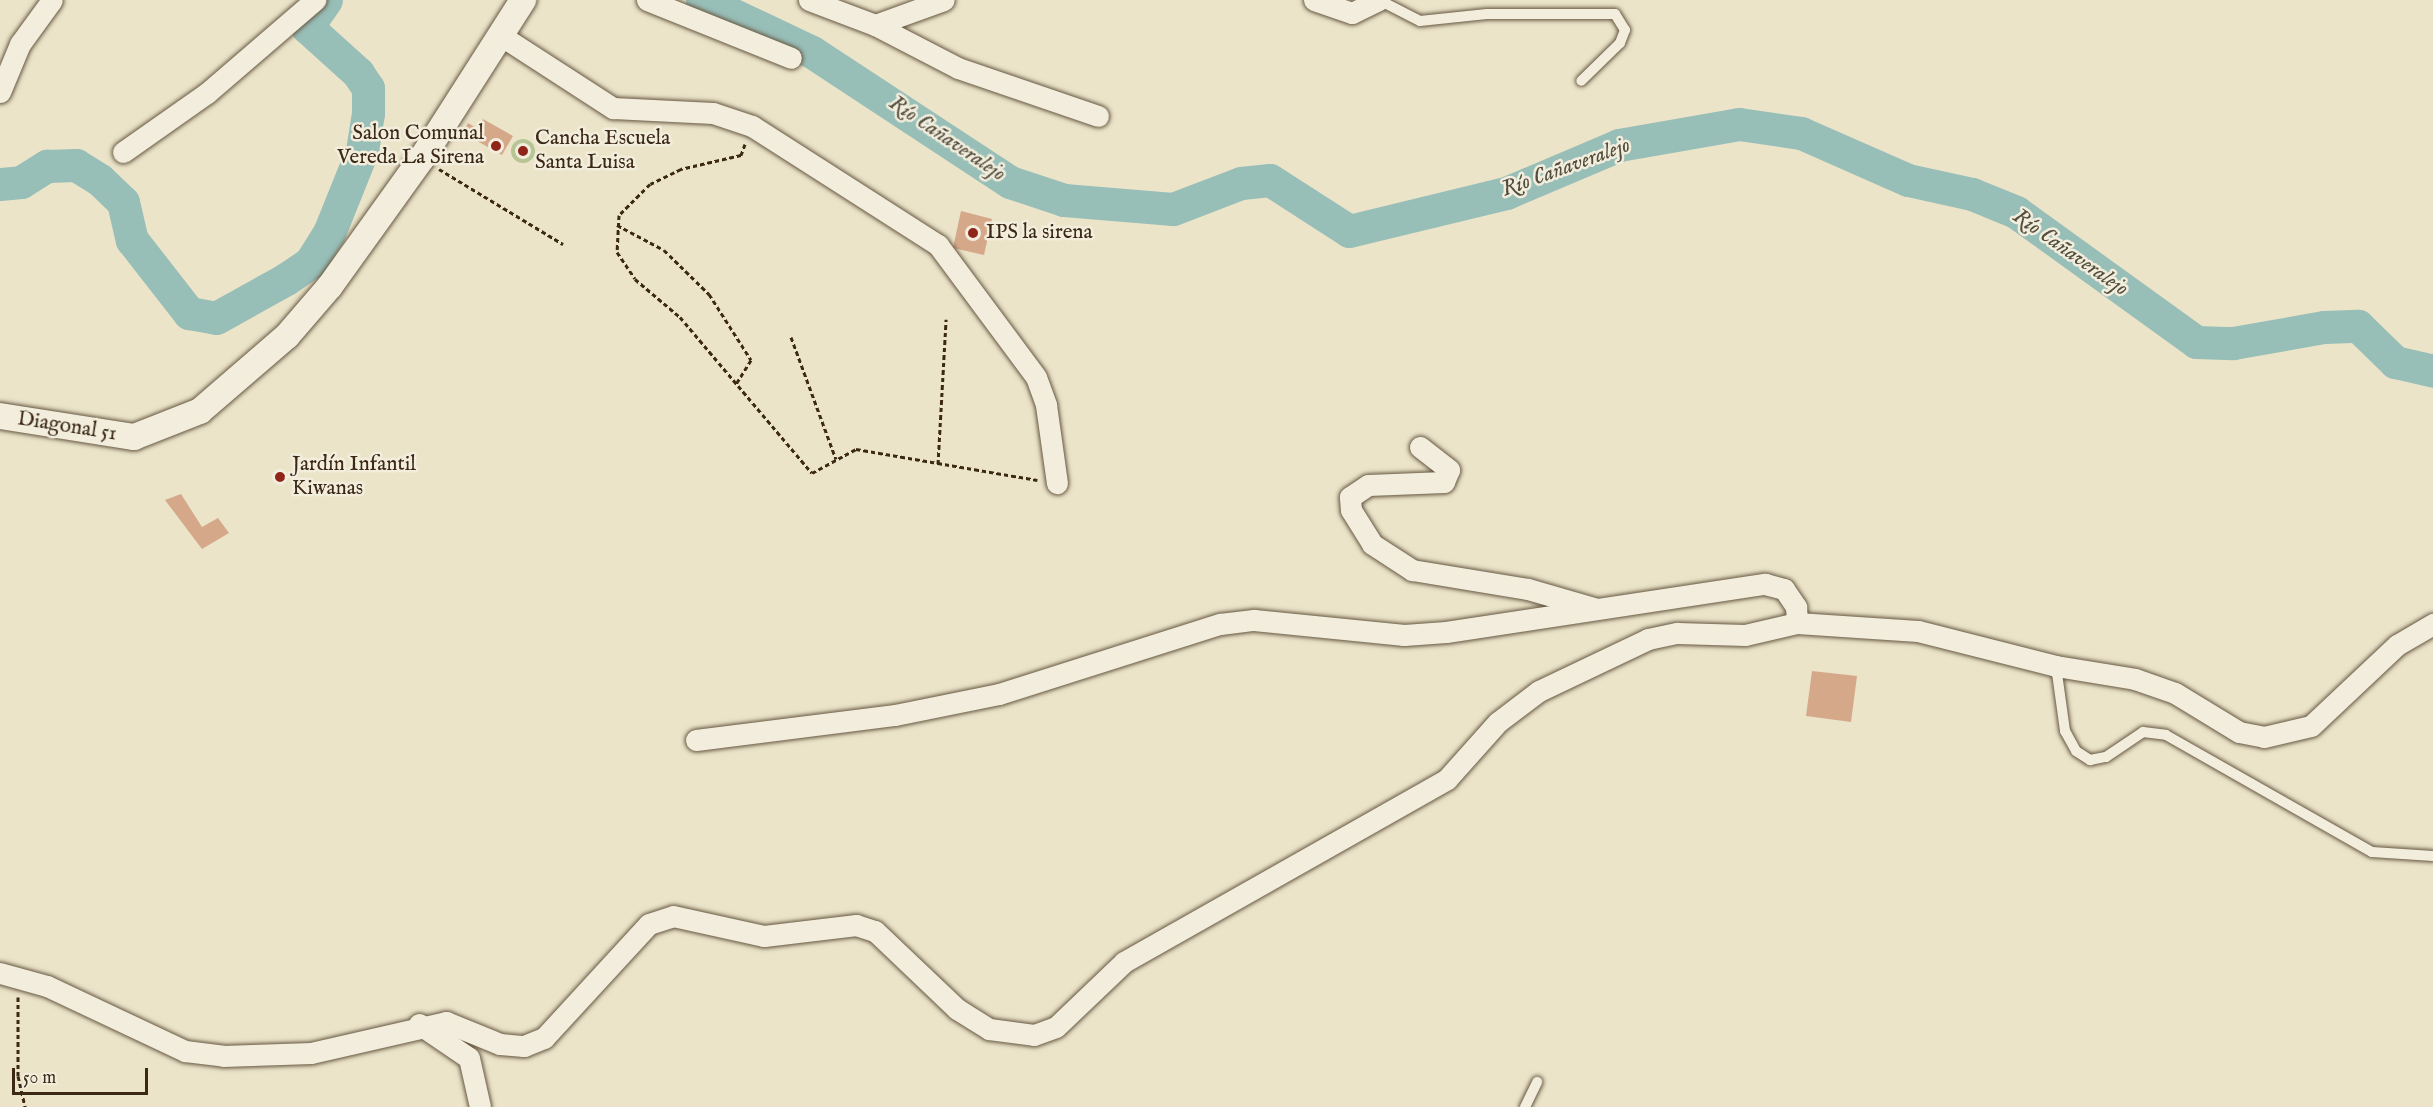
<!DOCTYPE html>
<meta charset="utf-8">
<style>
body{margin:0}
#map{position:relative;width:2433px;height:1107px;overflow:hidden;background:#ebe4c9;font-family:"IM FELL English",serif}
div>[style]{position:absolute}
.green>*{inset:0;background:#b7c496}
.round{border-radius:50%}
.river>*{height:33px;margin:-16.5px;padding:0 16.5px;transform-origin:16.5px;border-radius:16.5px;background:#98beb8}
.building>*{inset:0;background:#d5a889}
.path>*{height:3px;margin-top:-1.5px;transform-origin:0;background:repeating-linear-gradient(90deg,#3b2815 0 4.5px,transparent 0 7.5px)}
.roads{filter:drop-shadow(0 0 2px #675742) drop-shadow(0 0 2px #675742)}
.service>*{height:10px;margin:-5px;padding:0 5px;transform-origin:5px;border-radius:5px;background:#f2eddc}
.minor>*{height:21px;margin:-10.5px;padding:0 10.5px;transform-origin:10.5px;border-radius:10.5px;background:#f2eddc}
.tertiary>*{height:26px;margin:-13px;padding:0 13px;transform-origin:13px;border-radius:13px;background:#f2eddc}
.dots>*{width:16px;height:16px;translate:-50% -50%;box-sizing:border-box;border:3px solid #f2eddc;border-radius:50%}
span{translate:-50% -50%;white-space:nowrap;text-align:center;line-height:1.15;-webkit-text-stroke:5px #f2eddc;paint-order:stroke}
.poi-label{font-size:21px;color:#3b2815}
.right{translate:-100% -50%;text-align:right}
.left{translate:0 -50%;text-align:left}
.street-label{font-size:21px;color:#3b2815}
.water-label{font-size:22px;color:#524e3e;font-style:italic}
.scale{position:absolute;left:12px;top:1068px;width:136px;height:27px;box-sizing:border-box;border:3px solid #3b2815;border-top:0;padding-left:8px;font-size:18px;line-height:21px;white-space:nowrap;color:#3b2815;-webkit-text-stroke:4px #f2eddc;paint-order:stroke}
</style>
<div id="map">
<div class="green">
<div class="round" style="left:511px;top:139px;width:24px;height:24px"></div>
</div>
<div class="river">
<div style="left:702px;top:0;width:122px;rotate:25.3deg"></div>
<div style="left:812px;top:52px;width:237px;rotate:33.3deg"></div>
<div style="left:1010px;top:182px;width:57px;rotate:18.4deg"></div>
<div style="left:1064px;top:200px;width:109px;rotate:4.7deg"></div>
<div style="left:1173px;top:209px;width:73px;rotate:-20.9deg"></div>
<div style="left:1241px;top:183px;width:29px;rotate:-6deg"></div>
<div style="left:1270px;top:180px;width:94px;rotate:32.8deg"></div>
<div style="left:1349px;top:231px;width:162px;rotate:-13.6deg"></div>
<div style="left:1506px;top:193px;width:123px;rotate:-23deg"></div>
<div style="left:1619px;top:145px;width:122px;rotate:-9.9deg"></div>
<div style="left:1739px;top:124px;width:63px;rotate:8.3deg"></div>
<div style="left:1801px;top:133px;width:117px;rotate:23.7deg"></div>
<div style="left:1908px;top:180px;width:66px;rotate:12.3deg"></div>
<div style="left:1972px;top:194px;width:48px;rotate:22.2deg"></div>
<div style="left:2016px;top:212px;width:222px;rotate:35.8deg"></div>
<div style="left:2196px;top:342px;width:37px;rotate:2deg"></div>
<div style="left:2233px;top:343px;width:92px;rotate:-10deg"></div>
<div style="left:2324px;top:327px;width:34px;rotate:-2deg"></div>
<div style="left:2358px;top:326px;width:52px;rotate:44.2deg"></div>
<div style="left:2395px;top:362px;width:39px;rotate:13deg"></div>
<div style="left:0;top:184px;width:21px;rotate:-5deg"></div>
<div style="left:21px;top:182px;width:31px;rotate:-32deg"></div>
<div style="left:47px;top:166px;width:29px;rotate:-2deg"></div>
<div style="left:76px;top:165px;width:28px;rotate:32deg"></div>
<div style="left:100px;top:180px;width:32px;rotate:44deg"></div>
<div style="left:123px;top:202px;width:39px;rotate:77deg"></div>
<div style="left:132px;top:240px;width:93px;rotate:52deg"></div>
<div style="left:189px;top:313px;width:27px;rotate:10deg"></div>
<div style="left:216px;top:318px;width:80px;rotate:-29.1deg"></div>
<div style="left:286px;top:279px;width:29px;rotate:-34deg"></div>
<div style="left:310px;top:263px;width:36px;rotate:-58deg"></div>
<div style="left:329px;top:233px;width:88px;rotate:-68.1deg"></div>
<div style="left:362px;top:151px;width:38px;rotate:-81deg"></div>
<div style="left:368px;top:113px;width:25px;rotate:-90deg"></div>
<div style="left:368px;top:88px;width:18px;rotate:-124deg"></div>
<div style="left:358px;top:73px;width:69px;rotate:-138deg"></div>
<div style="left:307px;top:27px;width:33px;rotate:-55deg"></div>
</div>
<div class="building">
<div style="clip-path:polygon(483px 119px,513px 136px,502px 155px,463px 133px,468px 123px,478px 129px)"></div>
<div style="clip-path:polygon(961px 211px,992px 219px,984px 255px,953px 248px)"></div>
<div style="clip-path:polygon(181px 494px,202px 527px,218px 518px,229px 533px,202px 549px,165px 500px)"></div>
<div style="clip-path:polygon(1812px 671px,1857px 676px,1851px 722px,1806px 716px)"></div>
</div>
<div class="path">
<div style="left:745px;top:144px;width:12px;rotate:110deg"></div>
<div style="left:741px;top:155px;width:62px;rotate:166.9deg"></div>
<div style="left:681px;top:169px;width:34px;rotate:154deg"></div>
<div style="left:650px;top:184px;width:44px;rotate:135deg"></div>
<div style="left:619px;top:215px;width:37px;rotate:93deg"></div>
<div style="left:617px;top:252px;width:32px;rotate:56deg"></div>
<div style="left:635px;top:279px;width:59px;rotate:40.2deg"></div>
<div style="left:680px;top:317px;width:204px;rotate:49.8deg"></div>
<div style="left:812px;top:473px;width:50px;rotate:-28.6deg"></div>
<div style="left:856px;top:449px;width:184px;rotate:9.7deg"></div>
<div style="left:439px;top:169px;width:145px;rotate:31.2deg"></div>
<div style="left:617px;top:225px;width:53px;rotate:28deg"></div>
<div style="left:664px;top:250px;width:63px;rotate:44.4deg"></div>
<div style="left:709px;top:294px;width:78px;rotate:57.5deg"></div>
<div style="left:751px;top:360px;width:28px;rotate:122deg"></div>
<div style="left:791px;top:337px;width:130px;rotate:69.8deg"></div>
<div style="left:938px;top:464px;width:145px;rotate:-86.8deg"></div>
<div style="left:18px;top:997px;width:79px;rotate:90deg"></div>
<div style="left:18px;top:1076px;width:32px;rotate:77deg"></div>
</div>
<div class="roads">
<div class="service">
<div style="left:1379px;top:0;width:46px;rotate:27.1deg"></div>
<div style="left:1420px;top:21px;width:67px;rotate:-6deg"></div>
<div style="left:1487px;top:14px;width:128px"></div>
<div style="left:1615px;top:14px;width:19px;rotate:58deg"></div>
<div style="left:1625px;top:30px;width:14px;rotate:111deg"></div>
<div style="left:1620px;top:43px;width:54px;rotate:135.7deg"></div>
<div style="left:2056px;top:666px;width:66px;rotate:82.1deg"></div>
<div style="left:2065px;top:731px;width:23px;rotate:61deg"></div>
<div style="left:2076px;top:751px;width:17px;rotate:33deg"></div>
<div style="left:2090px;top:760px;width:16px;rotate:-11deg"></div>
<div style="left:2106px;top:757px;width:45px;rotate:-34deg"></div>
<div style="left:2143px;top:732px;width:23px;rotate:7deg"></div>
<div style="left:2166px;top:735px;width:237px;rotate:29.6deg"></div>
<div style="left:2372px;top:852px;width:61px;rotate:3.8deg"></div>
<div style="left:1525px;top:1107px;width:28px;rotate:-64deg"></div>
</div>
<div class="minor">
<div style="left:647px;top:0;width:155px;rotate:21.9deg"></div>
<div style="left:809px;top:0;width:71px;rotate:20.7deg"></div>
<div style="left:875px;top:25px;width:93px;rotate:27.4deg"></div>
<div style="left:958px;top:68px;width:148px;rotate:18.9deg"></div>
<div style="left:1314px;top:0;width:40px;rotate:18.9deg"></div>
<div style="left:1352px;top:13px;width:30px;rotate:-26deg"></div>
<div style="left:875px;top:25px;width:73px;rotate:-19.9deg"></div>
<div style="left:500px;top:35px;width:135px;rotate:32.9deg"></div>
<div style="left:613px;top:108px;width:100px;rotate:2.9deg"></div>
<div style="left:713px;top:113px;width:41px;rotate:18.4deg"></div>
<div style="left:752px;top:126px;width:221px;rotate:32.6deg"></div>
<div style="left:938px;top:245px;width:164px;rotate:53.4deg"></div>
<div style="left:1036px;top:377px;width:30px;rotate:70deg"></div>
<div style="left:1046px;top:405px;width:79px;rotate:82deg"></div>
<div style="left:0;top:92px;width:52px;rotate:-67.4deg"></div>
<div style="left:20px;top:44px;width:54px;rotate:-54deg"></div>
<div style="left:123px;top:152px;width:103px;rotate:-35.1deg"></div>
<div style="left:207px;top:93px;width:143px;rotate:-40.7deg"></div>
<div style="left:1420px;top:447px;width:37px;rotate:38deg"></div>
<div style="left:1449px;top:470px;width:13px;rotate:113deg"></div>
<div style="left:1444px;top:482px;width:76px;rotate:177.7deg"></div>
<div style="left:1368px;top:485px;width:22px;rotate:146deg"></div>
<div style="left:1350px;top:497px;width:13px;rotate:86deg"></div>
<div style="left:1351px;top:510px;width:40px;rotate:58deg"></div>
<div style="left:1372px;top:544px;width:48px;rotate:33deg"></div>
<div style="left:1412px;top:570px;width:118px;rotate:9.3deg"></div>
<div style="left:1528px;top:589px;width:69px;rotate:16.1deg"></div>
<div style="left:696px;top:740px;width:201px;rotate:-7.2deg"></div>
<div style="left:895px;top:715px;width:106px;rotate:-11.4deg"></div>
<div style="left:999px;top:694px;width:232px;rotate:-17.6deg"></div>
<div style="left:1220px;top:624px;width:34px;rotate:-7deg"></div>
<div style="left:1254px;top:620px;width:151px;rotate:5.7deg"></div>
<div style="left:1404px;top:635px;width:42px;rotate:-4.1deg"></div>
<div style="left:1446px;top:632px;width:323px;rotate:-8.6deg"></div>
<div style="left:1765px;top:584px;width:20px;rotate:15deg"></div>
<div style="left:1784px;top:589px;width:22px;rotate:56deg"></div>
<div style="left:1796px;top:607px;width:16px;rotate:86deg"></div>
<div style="left:0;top:973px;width:49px;rotate:15.5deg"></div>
<div style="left:47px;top:986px;width:153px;rotate:25.2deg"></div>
<div style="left:185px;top:1051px;width:38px;rotate:7deg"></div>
<div style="left:223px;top:1056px;width:88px;rotate:-2deg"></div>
<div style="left:311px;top:1053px;width:139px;rotate:-12.9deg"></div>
<div style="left:446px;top:1022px;width:58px;rotate:22.2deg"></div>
<div style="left:500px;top:1044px;width:24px;rotate:5deg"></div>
<div style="left:524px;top:1046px;width:22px;rotate:-22deg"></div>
<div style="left:544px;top:1038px;width:155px;rotate:-47.4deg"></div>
<div style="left:649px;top:924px;width:25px;rotate:-18deg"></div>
<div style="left:673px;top:916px;width:93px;rotate:12.4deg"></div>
<div style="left:764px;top:936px;width:93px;rotate:-6.8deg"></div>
<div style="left:856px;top:925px;width:20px;rotate:18deg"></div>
<div style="left:875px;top:931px;width:113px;rotate:43.6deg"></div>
<div style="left:957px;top:1009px;width:38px;rotate:32deg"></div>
<div style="left:989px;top:1029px;width:45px;rotate:7.6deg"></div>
<div style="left:1034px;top:1035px;width:23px;rotate:-20deg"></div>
<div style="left:1056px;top:1027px;width:94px;rotate:-43.7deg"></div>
<div style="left:1124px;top:962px;width:371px;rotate:-29.5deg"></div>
<div style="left:1447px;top:779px;width:76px;rotate:-48.2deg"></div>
<div style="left:1498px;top:722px;width:51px;rotate:-37.1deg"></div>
<div style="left:1539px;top:691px;width:121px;rotate:-25.5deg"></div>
<div style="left:1648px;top:639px;width:30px;rotate:-12deg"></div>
<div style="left:1677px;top:633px;width:68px;rotate:1.7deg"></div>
<div style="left:1745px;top:635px;width:53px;rotate:-13deg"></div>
<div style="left:1797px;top:623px;width:121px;rotate:3.8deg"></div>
<div style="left:1918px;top:631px;width:142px;rotate:14.2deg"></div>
<div style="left:2056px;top:666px;width:80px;rotate:9.3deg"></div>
<div style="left:2135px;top:679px;width:42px;rotate:19.3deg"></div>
<div style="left:2175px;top:693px;width:75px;rotate:31.4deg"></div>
<div style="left:2239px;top:732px;width:25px;rotate:11deg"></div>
<div style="left:2264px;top:737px;width:48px;rotate:-13.2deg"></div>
<div style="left:2311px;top:726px;width:118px;rotate:-43.3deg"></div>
<div style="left:2397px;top:645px;width:42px;rotate:-30.3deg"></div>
<div style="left:419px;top:1024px;width:60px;rotate:34.2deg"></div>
<div style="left:469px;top:1058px;width:50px;rotate:77.3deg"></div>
</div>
<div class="tertiary">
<div style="left:0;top:416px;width:136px;rotate:8.9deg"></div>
<div style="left:134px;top:437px;width:71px;rotate:-21.5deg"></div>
<div style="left:200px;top:411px;width:115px;rotate:-40.8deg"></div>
<div style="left:287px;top:336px;width:66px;rotate:-49.3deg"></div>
<div style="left:330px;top:286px;width:158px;rotate:-54.3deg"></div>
<div style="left:422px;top:158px;width:188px;rotate:-57.4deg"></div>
</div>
</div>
<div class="dots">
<div style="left:496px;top:146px;background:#8f2418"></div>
<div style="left:523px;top:151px;background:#8f2418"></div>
<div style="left:973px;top:233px;background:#8f2418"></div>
<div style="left:280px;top:477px;background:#8f2418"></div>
</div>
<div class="poi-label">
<span class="right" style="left:484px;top:146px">Salon Comunal<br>Vereda La Sirena</span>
<span class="left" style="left:535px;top:151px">Cancha Escuela<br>Santa Luisa</span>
<span class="left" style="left:986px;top:233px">IPS la sirena</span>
<span class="left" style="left:292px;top:477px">Jardín Infantil<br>Kiwanas</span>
</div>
<div class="street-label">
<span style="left:67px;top:427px;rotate:9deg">Diagonal 51</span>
</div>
<div class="water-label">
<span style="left:947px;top:139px;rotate:34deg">Río Cañaveralejo</span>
<span style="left:1566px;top:168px;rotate:-20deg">Río Cañaveralejo</span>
<span style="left:2070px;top:253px;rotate:35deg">Río Cañaveralejo</span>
</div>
<div class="scale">50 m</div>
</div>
